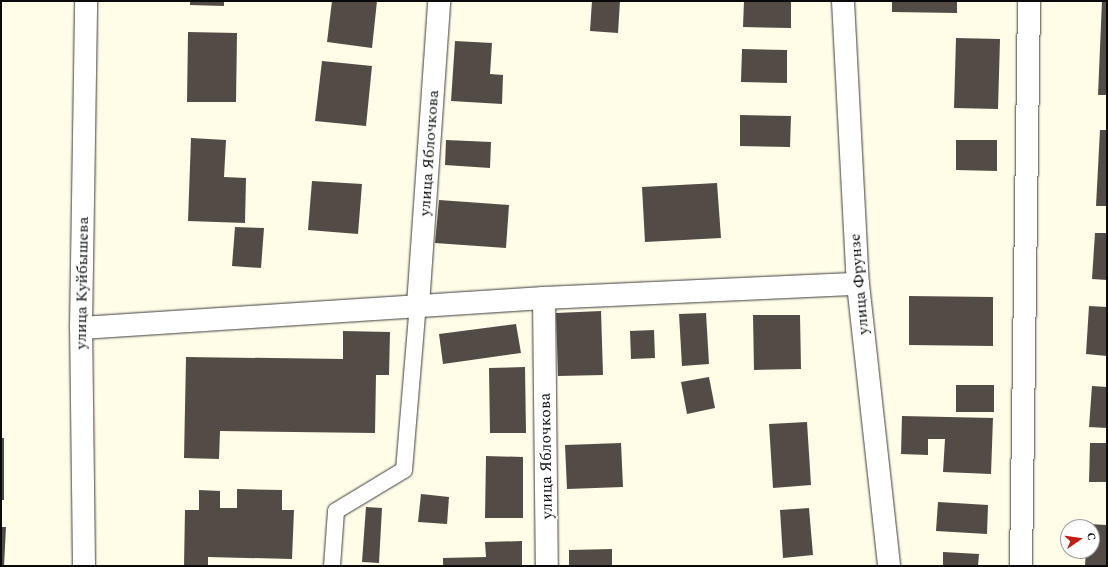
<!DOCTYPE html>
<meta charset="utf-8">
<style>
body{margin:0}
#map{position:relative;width:1108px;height:567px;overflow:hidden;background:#fffce7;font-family:Spectral,serif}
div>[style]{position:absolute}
.building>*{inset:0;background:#534c46}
.roads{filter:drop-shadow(0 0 1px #3d3d3d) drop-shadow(0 0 1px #3d3d3d)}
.service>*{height:16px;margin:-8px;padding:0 8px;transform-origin:8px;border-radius:8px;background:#fff}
.minor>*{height:22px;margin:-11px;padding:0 11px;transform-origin:11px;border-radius:11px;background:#fff}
span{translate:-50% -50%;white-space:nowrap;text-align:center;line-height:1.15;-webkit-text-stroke:4px #fff;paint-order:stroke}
.street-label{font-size:16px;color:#0a0a0a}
.frame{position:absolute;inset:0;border:2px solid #0a0a0a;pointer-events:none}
.north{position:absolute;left:1060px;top:519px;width:40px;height:40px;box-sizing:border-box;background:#fff;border:1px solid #9d9d9d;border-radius:50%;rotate:77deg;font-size:11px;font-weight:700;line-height:16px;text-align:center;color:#0a0a0a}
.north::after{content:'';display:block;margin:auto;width:14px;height:18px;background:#c41d18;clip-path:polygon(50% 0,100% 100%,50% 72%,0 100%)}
</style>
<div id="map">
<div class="building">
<div style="clip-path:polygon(190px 1px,224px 1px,224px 6px,190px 5px)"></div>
<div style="clip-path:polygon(332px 1px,377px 1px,372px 48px,327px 42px)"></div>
<div style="clip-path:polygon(592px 1px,620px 1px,618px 33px,590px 31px)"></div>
<div style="clip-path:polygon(744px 1px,791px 1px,791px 28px,743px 27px)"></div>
<div style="clip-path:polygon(892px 1px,957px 1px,957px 13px,892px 12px)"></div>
<div style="clip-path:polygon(1102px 1px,1107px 1px,1107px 95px,1098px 95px)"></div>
<div style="clip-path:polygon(188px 32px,237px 33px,236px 102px,187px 102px)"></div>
<div style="clip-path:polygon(956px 38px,1000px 39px,998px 109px,954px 108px)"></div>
<div style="clip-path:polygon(455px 41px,492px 43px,490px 74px,503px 75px,502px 104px,451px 101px)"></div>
<div style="clip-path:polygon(742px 49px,787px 50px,787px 83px,741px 82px)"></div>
<div style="clip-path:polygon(322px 61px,372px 66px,366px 126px,315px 121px)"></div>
<div style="clip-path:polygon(740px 115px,791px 116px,790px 147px,740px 146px)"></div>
<div style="clip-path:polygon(1100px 130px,1107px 130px,1107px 206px,1096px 206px)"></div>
<div style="clip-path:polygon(191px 138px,226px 140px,224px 177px,246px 178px,245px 223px,188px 221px)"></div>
<div style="clip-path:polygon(446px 140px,491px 142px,490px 168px,445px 165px)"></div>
<div style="clip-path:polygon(956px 140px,997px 140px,997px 171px,956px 170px)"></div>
<div style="clip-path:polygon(312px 181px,362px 184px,358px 234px,308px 230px)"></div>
<div style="clip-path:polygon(717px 183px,721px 238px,645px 242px,642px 187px)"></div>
<div style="clip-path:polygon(439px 200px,509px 205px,506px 248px,435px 243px)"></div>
<div style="clip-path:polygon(235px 227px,264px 228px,261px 268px,232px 266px)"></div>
<div style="clip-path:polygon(1095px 233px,1107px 233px,1107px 280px,1092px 279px)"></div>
<div style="clip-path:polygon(909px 296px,993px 297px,993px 346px,909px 345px)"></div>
<div style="clip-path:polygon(1089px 306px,1107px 307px,1107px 356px,1086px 354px)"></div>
<div style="clip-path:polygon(601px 311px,603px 375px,558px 376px,556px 313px)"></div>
<div style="clip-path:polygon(706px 313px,709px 364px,682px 366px,679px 314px)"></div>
<div style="clip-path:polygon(753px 315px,800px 315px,801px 369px,754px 370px)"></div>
<div style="clip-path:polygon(516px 324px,521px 353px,443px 364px,439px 334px)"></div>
<div style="clip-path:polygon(654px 330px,655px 358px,631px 359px,630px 331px)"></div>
<div style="clip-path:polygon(343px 331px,390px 332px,389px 375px,376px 375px,375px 433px,220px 431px,219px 459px,184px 458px,186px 357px,343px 359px)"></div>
<div style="clip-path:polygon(525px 367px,526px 433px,490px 433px,489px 368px)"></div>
<div style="clip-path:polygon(709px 377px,715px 408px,687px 414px,681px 382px)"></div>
<div style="clip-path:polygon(956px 385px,994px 385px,994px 412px,956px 412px)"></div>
<div style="clip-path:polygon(1092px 386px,1107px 387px,1107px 428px,1089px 427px)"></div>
<div style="clip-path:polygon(902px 416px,993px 418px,991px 474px,943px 472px,945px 439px,928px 439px,928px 455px,901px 454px)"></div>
<div style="clip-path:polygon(807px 422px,811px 485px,773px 488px,769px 424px)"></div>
<div style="clip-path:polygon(1px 438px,4px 438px,4px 500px,1px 500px)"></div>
<div style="clip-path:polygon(621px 443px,623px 487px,567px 489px,565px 445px)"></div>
<div style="clip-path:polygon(1090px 443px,1107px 443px,1107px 482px,1089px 482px)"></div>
<div style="clip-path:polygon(486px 456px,523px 457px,523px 518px,485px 518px)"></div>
<div style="clip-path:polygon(237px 489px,282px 490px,282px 510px,294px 510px,292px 559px,208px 557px,208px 566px,184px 566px,185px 510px,199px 510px,199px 490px,220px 491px,220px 508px,237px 508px)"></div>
<div style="clip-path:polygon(421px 494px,449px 497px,447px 524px,418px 522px)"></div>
<div style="clip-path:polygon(938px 502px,988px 505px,987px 534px,936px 531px)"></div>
<div style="clip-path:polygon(366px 507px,382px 508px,379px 563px,362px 562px)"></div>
<div style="clip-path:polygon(809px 508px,813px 555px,783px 558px,780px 510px)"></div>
<div style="clip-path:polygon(1088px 524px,1107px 525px,1107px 566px,1085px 565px,1086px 551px,1092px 551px,1092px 527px,1087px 527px)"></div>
<div style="clip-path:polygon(1px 527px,6px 527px,4px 566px,1px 566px)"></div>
<div style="clip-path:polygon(522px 541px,522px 566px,443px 566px,443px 558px,486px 557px,485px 542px)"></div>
<div style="clip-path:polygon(612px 549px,612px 566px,569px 566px,569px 550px)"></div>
<div style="clip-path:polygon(943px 552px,979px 554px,978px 566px,943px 566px)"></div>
</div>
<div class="roads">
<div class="service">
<div style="left:332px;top:566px;width:55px;rotate:-85.8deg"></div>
<div style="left:336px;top:511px;width:79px;rotate:-31.1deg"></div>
<div style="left:404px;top:470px;width:166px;rotate:-85.2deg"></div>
</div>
<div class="minor">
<div style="left:843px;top:1px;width:283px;rotate:87deg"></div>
<div style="left:858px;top:284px;width:284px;rotate:83.7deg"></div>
<div style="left:544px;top:298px;width:268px;rotate:89.4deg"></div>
<div style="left:418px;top:305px;width:305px;rotate:-86deg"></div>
<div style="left:81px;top:328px;width:464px;rotate:-3.7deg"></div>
<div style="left:544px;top:298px;width:314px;rotate:-2.6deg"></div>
<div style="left:84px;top:566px;width:238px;rotate:-90.7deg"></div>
<div style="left:81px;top:328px;width:327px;rotate:-89.1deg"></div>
<div style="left:1021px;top:566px;width:565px;rotate:-89.19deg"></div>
</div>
</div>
<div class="street-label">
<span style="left:429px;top:153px;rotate:-86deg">улица Яблочкова</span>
<span style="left:82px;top:283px;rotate:-89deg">улица Куйбышева</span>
<span style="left:859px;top:284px;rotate:-95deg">улица Фрунзе</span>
<span style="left:546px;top:456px;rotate:-91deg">улица Яблочкова</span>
</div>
<div class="frame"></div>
<div class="north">С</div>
</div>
